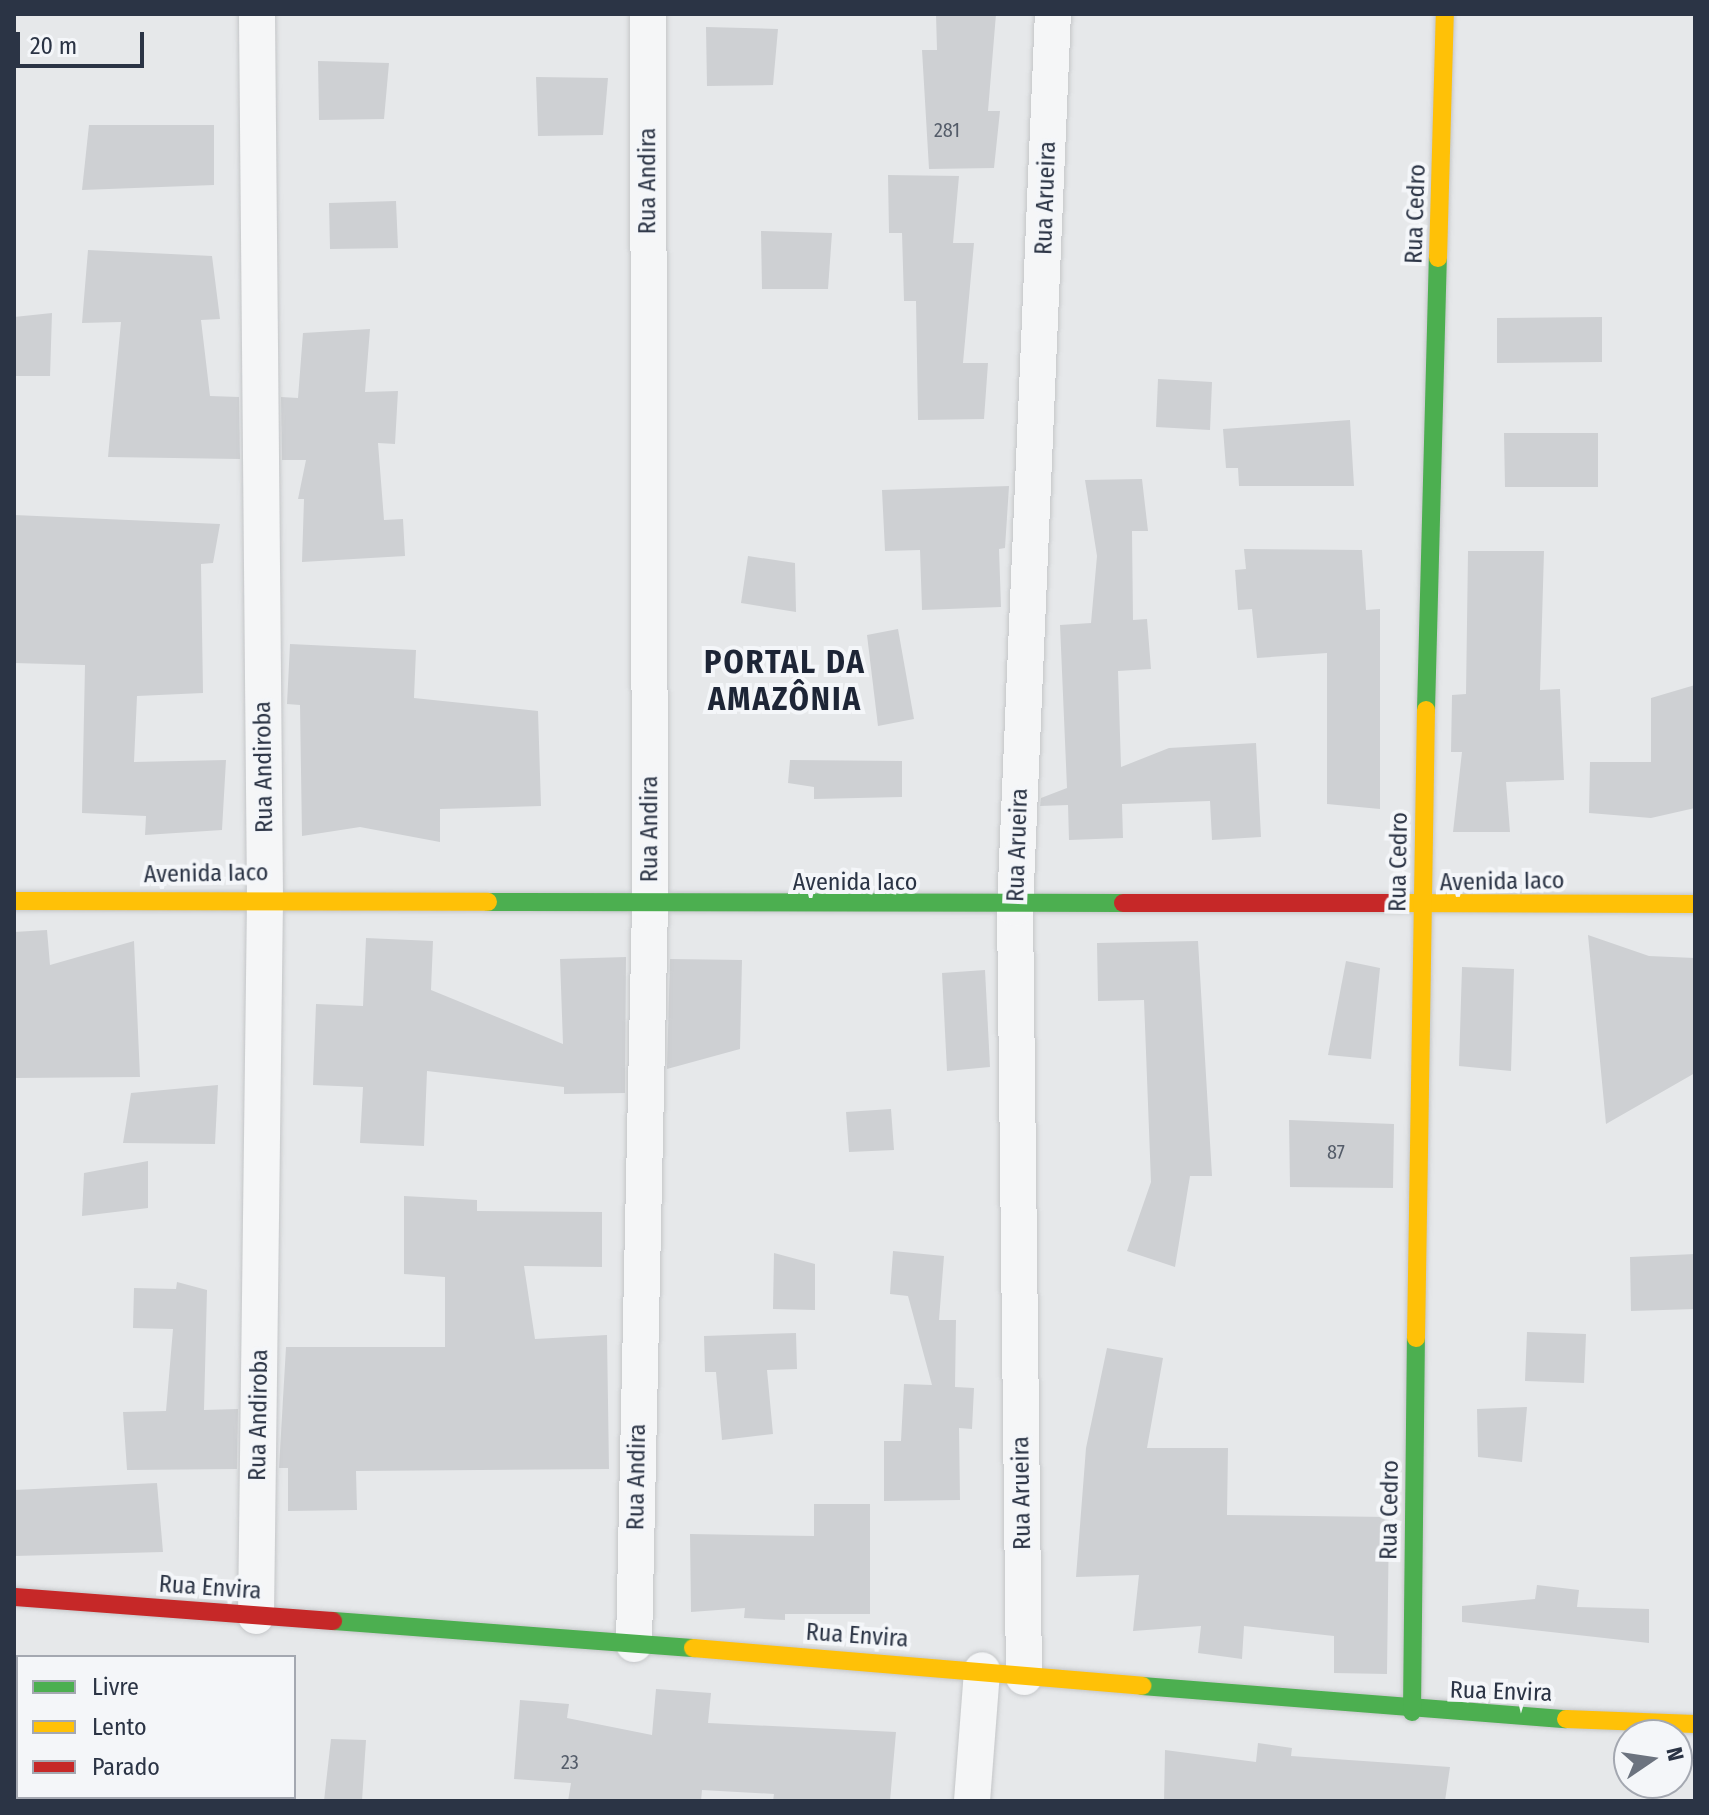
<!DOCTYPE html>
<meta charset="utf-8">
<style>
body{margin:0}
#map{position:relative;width:1709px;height:1815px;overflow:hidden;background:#e6e8ea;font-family:"Fira Sans Condensed",sans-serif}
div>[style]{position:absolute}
.building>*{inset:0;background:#ced0d3}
.roads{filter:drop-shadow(0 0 2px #c4c6c8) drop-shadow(0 0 2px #c4c6c8)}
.street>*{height:36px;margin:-18px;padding:0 18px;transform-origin:18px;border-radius:18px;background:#f5f6f7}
.fast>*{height:18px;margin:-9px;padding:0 9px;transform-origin:9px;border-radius:9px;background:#4caf50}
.slow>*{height:18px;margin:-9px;padding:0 9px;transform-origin:9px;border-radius:9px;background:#ffc107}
.jam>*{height:18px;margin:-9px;padding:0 9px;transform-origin:9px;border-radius:9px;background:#c62828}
span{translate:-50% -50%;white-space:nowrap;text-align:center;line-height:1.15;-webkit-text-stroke:8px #f4f6f9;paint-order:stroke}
.number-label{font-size:20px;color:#545c69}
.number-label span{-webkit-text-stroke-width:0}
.street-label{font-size:24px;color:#2b3445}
.district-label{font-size:32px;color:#1d2536;font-weight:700;letter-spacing:2px}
.frame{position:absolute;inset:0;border:16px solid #2b3445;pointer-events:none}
.legend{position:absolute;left:16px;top:1655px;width:280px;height:144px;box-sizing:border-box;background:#f4f6f9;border:2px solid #a4a8b1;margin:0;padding:10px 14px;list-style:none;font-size:24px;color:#2b3445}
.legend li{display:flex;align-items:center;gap:16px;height:40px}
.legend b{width:40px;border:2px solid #a4a8b1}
.north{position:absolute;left:1613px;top:1719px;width:80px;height:80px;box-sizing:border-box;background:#f4f6f9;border:2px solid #a4a8b1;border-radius:50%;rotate:77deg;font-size:22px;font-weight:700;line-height:32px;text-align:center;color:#2b3445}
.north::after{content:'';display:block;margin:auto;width:28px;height:36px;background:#6c737f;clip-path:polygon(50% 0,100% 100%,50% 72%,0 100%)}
.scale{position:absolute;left:16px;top:32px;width:128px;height:36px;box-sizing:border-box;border:4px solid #2b3445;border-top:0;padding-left:10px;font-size:24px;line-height:28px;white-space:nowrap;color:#2b3445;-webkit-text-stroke:6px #f4f6f9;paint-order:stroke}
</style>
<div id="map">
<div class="building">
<div style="clip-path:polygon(936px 14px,996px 14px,988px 111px,1000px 111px,994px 168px,929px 169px,922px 50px,937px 50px)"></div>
<div style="clip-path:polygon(706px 27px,778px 29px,773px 85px,707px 86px)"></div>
<div style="clip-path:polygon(318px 61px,389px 63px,384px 119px,319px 120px)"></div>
<div style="clip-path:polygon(536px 77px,608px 78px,603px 135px,538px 136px)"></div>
<div style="clip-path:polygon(89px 125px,214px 125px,214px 185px,82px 190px)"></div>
<div style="clip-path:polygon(888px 175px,959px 176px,953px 243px,974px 243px,963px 363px,988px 363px,984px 419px,918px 420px,916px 301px,904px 301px,902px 233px,889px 233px)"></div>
<div style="clip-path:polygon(396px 201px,398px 248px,330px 249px,329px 203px)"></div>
<div style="clip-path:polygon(761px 231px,832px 233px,828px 289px,762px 289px)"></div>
<div style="clip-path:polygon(88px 250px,212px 256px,220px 319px,201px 320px,210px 396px,239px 397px,240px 459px,108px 457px,121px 322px,82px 323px)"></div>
<div style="clip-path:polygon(52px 313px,50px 376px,14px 376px,14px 317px)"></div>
<div style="clip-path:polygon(1602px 317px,1602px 362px,1497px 363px,1497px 318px)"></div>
<div style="clip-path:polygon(370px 329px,365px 392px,398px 391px,395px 444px,378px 443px,384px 520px,403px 519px,405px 556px,302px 562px,304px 499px,298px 499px,306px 460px,282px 460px,281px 397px,298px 398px,303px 333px)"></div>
<div style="clip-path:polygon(1158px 379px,1212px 382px,1210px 430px,1156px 427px)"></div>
<div style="clip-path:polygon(1350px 420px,1354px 486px,1239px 486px,1238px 468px,1226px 468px,1223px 429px)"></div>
<div style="clip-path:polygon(1504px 433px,1598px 433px,1598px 487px,1505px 487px)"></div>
<div style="clip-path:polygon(1142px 479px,1148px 531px,1132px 531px,1133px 620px,1147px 619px,1151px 669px,1118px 671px,1121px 767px,1169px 748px,1256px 743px,1261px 837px,1212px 840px,1210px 801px,1122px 804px,1123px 838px,1069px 840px,1068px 805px,1040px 806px,1041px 798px,1067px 788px,1060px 625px,1091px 623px,1097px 556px,1085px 480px)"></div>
<div style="clip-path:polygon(1009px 486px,1005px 548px,999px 549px,1001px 607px,922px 610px,920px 550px,885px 551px,882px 490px)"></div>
<div style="clip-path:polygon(14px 515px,220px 524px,213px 563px,201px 564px,203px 693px,137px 696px,134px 762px,226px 760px,222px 830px,145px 835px,146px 816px,82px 813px,85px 665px,14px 663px)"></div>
<div style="clip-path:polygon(1244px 549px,1362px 550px,1366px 610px,1380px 609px,1380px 809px,1327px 804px,1327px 653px,1257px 658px,1252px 609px,1238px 610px,1235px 570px,1246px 569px)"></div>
<div style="clip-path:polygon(1468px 551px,1544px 551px,1540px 690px,1560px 689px,1564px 780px,1506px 782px,1510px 832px,1453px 832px,1462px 752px,1451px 752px,1452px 695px,1466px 694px)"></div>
<div style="clip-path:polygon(748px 556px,795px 563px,796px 612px,741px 603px)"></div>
<div style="clip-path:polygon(898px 629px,914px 719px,878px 726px,867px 635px)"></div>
<div style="clip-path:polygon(290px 644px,416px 650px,414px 698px,538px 711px,541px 806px,440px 809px,440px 842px,360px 827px,302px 836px,300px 705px,287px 704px)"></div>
<div style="clip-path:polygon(1695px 685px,1695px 808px,1651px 818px,1589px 813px,1590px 762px,1651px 762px,1651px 698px)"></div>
<div style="clip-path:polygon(790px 760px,902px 761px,902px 797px,814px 799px,814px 787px,788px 783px)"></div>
<div style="clip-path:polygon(47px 930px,50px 965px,134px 941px,140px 1077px,14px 1078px,14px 932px)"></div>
<div style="clip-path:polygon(1588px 935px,1649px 956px,1695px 958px,1695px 1073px,1606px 1124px)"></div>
<div style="clip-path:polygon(366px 938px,433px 941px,431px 990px,563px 1044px,560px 959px,626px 957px,625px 1093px,564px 1094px,564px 1087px,427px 1071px,424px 1146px,360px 1143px,363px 1087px,313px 1085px,316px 1004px,363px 1006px)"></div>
<div style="clip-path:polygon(1198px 941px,1212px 1176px,1190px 1176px,1175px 1267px,1127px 1251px,1151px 1182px,1144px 1000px,1098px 1001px,1097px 943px)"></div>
<div style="clip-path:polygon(670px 959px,742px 960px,740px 1049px,667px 1069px)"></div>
<div style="clip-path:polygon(1346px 961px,1380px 968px,1371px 1059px,1328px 1055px)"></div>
<div style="clip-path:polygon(1462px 967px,1514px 969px,1511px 1071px,1459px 1066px)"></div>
<div style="clip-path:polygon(985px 970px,990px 1067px,947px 1071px,942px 973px)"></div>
<div style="clip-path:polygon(218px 1085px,215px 1144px,123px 1143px,131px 1093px)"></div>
<div style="clip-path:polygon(891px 1109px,894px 1150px,849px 1152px,846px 1112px)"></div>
<div style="clip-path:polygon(1289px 1120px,1394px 1124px,1393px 1188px,1290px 1187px)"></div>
<div style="clip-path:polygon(148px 1161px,148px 1208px,82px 1216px,84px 1173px)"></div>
<div style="clip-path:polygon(404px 1196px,477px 1200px,477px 1211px,602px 1212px,602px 1267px,524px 1266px,535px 1339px,607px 1335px,609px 1469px,356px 1471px,357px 1510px,288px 1511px,288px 1468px,279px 1468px,286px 1347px,445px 1347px,445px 1277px,404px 1274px)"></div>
<div style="clip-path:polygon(893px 1251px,944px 1256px,939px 1320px,956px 1320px,955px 1387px,974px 1388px,972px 1429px,959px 1428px,960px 1500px,884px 1501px,884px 1441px,901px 1441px,904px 1384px,932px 1385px,908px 1296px,890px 1294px)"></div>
<div style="clip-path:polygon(774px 1253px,815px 1264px,815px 1310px,773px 1309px)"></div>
<div style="clip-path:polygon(1695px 1254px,1695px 1309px,1631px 1311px,1630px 1257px)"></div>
<div style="clip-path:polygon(177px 1282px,207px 1290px,204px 1410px,238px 1409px,237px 1469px,127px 1470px,123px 1412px,166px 1411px,173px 1329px,133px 1328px,134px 1288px,176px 1289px)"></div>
<div style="clip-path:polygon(1527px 1332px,1586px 1334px,1584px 1383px,1525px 1381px)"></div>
<div style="clip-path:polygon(796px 1333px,797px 1369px,767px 1370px,773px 1434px,722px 1440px,716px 1372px,705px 1372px,704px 1336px)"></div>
<div style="clip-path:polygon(1107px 1348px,1163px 1358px,1147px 1448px,1228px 1448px,1227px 1515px,1389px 1517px,1387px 1674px,1334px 1673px,1334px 1636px,1244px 1626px,1242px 1659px,1198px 1653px,1201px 1626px,1133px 1631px,1139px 1575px,1076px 1577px,1086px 1448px)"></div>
<div style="clip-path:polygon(1527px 1407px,1522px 1462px,1478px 1457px,1477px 1409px)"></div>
<div style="clip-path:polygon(157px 1483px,163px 1552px,14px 1556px,14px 1490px)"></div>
<div style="clip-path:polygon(814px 1504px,870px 1504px,870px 1614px,785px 1614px,785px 1620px,744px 1618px,745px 1608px,691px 1612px,690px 1534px,814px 1536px)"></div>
<div style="clip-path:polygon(1537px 1585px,1579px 1590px,1577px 1607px,1649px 1609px,1649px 1643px,1462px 1622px,1462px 1606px,1535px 1599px)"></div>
<div style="clip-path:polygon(656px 1689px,711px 1693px,708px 1723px,896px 1732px,890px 1801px,773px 1801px,774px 1794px,702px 1790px,701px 1801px,568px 1801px,571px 1783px,514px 1779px,520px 1700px,569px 1704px,567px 1718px,652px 1735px)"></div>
<div style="clip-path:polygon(331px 1739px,366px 1740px,362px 1801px,324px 1801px)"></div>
<div style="clip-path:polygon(1258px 1743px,1292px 1748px,1291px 1756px,1450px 1767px,1445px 1801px,1164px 1801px,1165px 1750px,1256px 1762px)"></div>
</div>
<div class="roads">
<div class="street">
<div style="left:256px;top:1616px;width:719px;rotate:-89.28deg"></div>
<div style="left:265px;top:897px;width:883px;rotate:-90.52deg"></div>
<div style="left:634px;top:1644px;width:738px;rotate:-88.76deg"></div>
<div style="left:650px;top:906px;width:892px;rotate:-90.13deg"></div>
<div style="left:1024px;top:1677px;width:769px;rotate:-90.67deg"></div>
<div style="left:1015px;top:908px;width:895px;rotate:-87.57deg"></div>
<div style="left:972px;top:1801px;width:131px;rotate:-85.6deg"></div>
</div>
<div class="fast">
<div style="left:1426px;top:710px;width:452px;rotate:-88.5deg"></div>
<div style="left:488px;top:902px;width:635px;rotate:0.09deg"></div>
<div style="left:333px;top:1621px;width:361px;rotate:4.3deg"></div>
<div style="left:1142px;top:1686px;width:425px;rotate:4.5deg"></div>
<div style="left:1412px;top:1712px;width:374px;rotate:-89.4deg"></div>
</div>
<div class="slow">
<div style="left:1438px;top:258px;width:244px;rotate:-88.4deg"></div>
<div style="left:14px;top:901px;width:474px;rotate:0.1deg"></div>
<div style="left:1392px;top:903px;width:303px;rotate:0.2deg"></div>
<div style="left:1416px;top:1338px;width:628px;rotate:-89.09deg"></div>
<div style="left:693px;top:1648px;width:451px;rotate:4.8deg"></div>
<div style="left:1566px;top:1719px;width:129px;rotate:2.2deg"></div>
</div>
<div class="jam">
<div style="left:1123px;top:903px;width:269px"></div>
<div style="left:14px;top:1597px;width:320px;rotate:4.3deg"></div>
</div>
</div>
<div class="number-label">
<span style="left:947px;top:130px">281</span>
<span style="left:1336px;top:1152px">87</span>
<span style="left:570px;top:1762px">23</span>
</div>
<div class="street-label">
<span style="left:648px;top:181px;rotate:-90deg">Rua Andira</span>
<span style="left:1046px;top:198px;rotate:-88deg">Rua Arueira</span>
<span style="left:1416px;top:214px;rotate:-88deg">Rua Cedro</span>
<span style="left:264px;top:767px;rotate:-91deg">Rua Andiroba</span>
<span style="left:650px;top:829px;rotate:-90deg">Rua Andira</span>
<span style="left:1018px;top:845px;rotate:-88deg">Rua Arueira</span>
<span style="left:1399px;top:862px;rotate:-89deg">Rua Cedro</span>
<span style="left:206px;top:874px;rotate:-1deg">Avenida Iaco</span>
<span style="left:1502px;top:882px;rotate:-1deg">Avenida Iaco</span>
<span style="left:855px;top:883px">Avenida Iaco</span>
<span style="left:259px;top:1415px;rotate:-89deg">Rua Andiroba</span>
<span style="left:637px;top:1477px;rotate:-89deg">Rua Andira</span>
<span style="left:1022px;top:1493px;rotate:-91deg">Rua Arueira</span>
<span style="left:1390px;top:1510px;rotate:-89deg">Rua Cedro</span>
<span style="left:210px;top:1588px;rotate:4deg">Rua Envira</span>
<span style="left:857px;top:1636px;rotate:4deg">Rua Envira</span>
<span style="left:1501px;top:1692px;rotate:2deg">Rua Envira</span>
</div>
<div class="district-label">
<span style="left:785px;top:681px">PORTAL DA<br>AMAZÔNIA</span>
</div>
<div class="frame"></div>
<ul class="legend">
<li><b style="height:10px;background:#4caf50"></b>Livre</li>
<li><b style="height:10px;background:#ffc107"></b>Lento</li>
<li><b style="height:10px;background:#c62828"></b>Parado</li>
</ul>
<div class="north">N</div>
<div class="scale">20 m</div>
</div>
